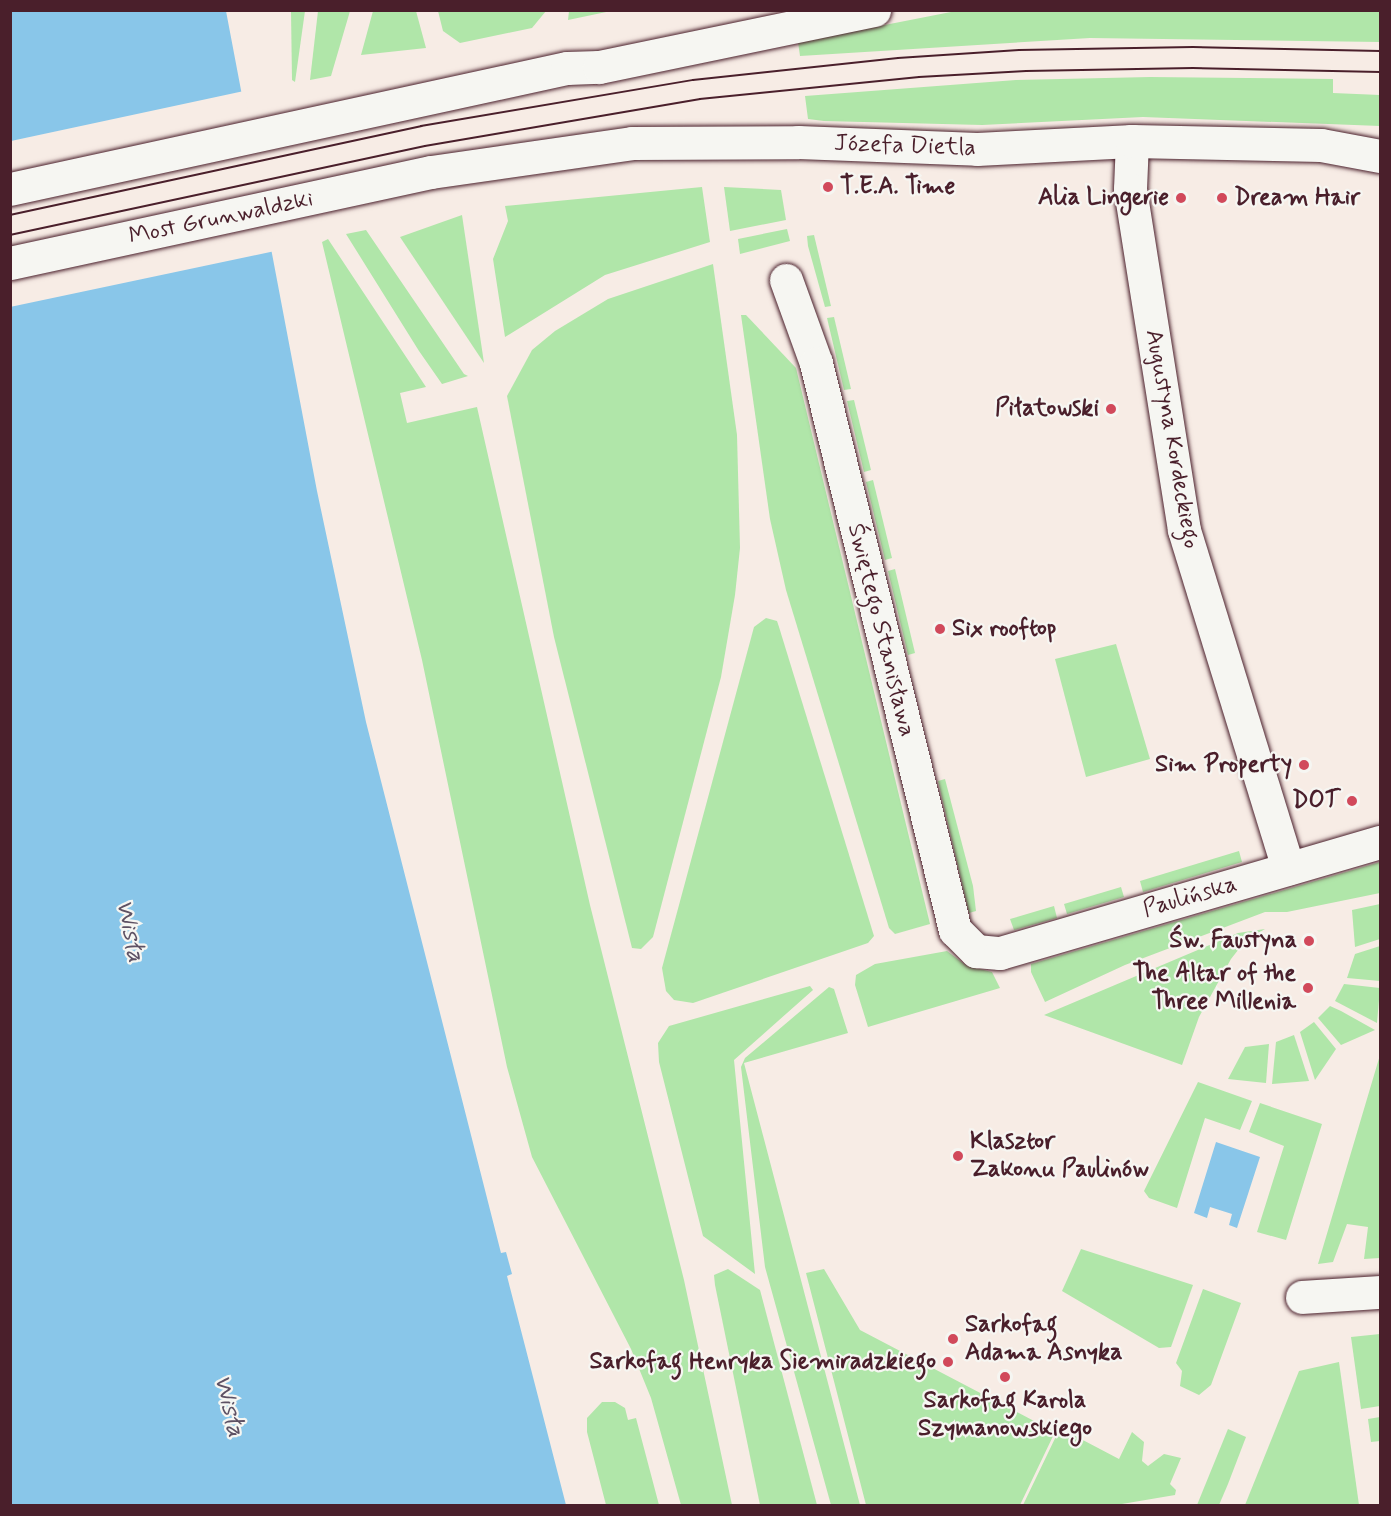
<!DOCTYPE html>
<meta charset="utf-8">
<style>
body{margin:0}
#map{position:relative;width:1391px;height:1516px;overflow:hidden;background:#f7ece5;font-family:Mynerve,sans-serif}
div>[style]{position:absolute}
.green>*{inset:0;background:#b0e6a9}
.water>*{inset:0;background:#89c6e9}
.pier>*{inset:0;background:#f7ece5}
.roads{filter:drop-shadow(0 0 2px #4a1f2b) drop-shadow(0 0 2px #4a1f2b)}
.minor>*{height:33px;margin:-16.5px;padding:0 16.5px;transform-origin:16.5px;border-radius:16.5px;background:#f6f6f2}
.tertiary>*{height:33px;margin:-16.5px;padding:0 16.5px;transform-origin:16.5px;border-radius:16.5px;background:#f6f6f2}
.tram>*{height:1.5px;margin:-0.75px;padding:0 0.75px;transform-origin:0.75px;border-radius:0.75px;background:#4a1f2b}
.dots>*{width:16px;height:16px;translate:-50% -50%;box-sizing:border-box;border:3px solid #f6f6f2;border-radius:50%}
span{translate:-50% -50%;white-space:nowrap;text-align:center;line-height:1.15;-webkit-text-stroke:4.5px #f6f6f2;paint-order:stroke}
.street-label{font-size:24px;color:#4a1f2b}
.poi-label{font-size:24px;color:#4a1f2b;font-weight:700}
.left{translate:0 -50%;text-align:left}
.right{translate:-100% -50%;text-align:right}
.water-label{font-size:26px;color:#5d5164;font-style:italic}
.frame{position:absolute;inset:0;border:12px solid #4a1f2b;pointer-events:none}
</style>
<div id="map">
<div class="green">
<div style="clip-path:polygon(291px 11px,305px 11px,295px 82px,292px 80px)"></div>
<div style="clip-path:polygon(318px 11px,350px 11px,331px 76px,310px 80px)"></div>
<div style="clip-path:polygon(373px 11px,416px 11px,426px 48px,361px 55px)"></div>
<div style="clip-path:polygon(438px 11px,438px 10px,546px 11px,532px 28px,460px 43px,443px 31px)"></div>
<div style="clip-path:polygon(569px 11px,569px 10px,611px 11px,568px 20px)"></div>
<div style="clip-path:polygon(956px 11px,1380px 11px,1380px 42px,1090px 38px,800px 56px,798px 42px)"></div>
<div style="clip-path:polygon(1150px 77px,1333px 79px,1333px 93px,1380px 95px,1380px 126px,1143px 117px,982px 125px,824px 121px,808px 119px,805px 96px,1016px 80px)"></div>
<div style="clip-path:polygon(702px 187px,710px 242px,605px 275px,505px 337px,493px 259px,508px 221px,505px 206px)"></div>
<div style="clip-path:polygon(724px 187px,781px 190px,786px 220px,730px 231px)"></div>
<div style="clip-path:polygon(462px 215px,484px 363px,400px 237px)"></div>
<div style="clip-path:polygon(787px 229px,790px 241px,740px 254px,738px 239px)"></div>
<div style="clip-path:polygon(366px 230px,464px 374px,468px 376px,442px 384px,419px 351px,346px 234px)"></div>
<div style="clip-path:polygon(814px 235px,831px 306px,825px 307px,808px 246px,807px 236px)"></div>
<div style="clip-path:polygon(328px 239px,426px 387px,400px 393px,407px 423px,477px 407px,590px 905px,684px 1280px,732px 1505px,681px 1505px,651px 1398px,631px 1349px,532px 1157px,507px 1067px,422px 660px,322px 242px)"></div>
<div style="clip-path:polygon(713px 264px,737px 435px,740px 548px,735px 595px,721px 677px,653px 937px,641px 949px,632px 948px,554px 637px,507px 396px,532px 350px,555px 331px,608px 299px)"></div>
<div style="clip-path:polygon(741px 315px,746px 315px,796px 368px,930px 924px,895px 934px,889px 928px,786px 590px,770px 519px)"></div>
<div style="clip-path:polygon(834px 317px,851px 389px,844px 390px,827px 318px)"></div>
<div style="clip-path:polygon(854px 400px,871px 470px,864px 472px,847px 401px)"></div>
<div style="clip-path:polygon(873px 480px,892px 558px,885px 560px,866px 482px)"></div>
<div style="clip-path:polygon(895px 569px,915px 653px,908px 655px,888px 571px)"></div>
<div style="clip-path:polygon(766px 618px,777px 621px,779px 627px,874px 936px,868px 943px,693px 1003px,674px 1000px,666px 991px,662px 968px,754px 627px)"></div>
<div style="clip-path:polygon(1116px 644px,1150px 759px,1086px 777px,1055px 659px)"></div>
<div style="clip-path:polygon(945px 779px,973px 886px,976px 911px,969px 913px,938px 781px)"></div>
<div style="clip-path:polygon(1239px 851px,1242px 862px,1143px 892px,1140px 881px)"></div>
<div style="clip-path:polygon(1380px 862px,1380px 893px,1287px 912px,1265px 912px,1125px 965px,1045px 1002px,1031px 972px,1031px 964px)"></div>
<div style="clip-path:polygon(1121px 887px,1124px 897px,1067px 914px,1064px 904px)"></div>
<div style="clip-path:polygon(1380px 904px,1380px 939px,1355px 947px,1352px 910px)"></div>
<div style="clip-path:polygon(1054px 906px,1057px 918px,1014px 930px,1010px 919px)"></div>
<div style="clip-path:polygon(1265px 929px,1246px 940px,1231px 959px,1199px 1017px,1182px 1065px,1044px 1015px,1238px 933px)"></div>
<div style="clip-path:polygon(1380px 946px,1380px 981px,1347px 978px,1355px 954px)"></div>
<div style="clip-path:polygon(947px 951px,967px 966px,992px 972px,1000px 988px,868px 1027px,855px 985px,856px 975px,875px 964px)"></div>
<div style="clip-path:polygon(1344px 984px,1380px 988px,1377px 1023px,1335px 1001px)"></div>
<div style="clip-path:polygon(810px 986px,813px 990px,734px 1060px,755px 1274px,703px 1236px,659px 1062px,658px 1043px,669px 1026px)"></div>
<div style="clip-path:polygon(829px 987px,834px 989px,848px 1033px,744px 1063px,860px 1505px,831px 1505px,765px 1267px,741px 1067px,745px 1058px)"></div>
<div style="clip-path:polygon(1330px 1006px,1341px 1011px,1375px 1030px,1341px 1045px,1318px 1018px)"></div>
<div style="clip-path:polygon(1314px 1022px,1336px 1049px,1315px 1080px,1300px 1032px)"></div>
<div style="clip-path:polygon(1294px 1035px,1309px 1081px,1272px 1084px,1276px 1042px)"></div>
<div style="clip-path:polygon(1269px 1044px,1266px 1083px,1228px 1079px,1245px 1047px)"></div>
<div style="clip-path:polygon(1380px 1055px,1380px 1258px,1364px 1259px,1368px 1227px,1347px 1224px,1333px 1262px,1318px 1264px)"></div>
<div style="clip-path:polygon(1198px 1082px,1252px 1101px,1240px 1130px,1205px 1118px,1177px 1208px,1149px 1198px,1144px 1191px)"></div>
<div style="clip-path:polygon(1260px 1103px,1322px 1124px,1286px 1240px,1257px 1232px,1284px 1146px,1249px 1132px)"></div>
<div style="clip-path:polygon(1081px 1249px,1193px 1285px,1171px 1347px,1159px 1348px,1062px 1291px)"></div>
<div style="clip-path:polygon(728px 1269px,760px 1290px,817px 1505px,760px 1505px,715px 1285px,714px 1275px)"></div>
<div style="clip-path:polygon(824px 1269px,860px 1330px,1055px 1432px,1020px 1505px,866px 1505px,806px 1273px)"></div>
<div style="clip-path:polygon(1203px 1289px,1241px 1303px,1211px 1385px,1199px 1395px,1180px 1386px,1182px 1371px,1176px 1363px)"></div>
<div style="clip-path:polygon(1380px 1334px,1380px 1406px,1361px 1409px,1351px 1337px)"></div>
<div style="clip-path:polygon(1339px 1362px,1359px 1505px,1245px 1505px,1299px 1371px)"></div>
<div style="clip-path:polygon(602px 1402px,615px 1402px,625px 1408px,628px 1420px,636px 1418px,659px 1505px,606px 1505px,587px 1432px,587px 1418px)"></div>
<div style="clip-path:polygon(1380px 1417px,1380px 1441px,1371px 1442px,1368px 1419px)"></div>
<div style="clip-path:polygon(1060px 1428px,1119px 1459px,1132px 1432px,1144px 1442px,1142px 1461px,1148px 1466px,1164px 1454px,1181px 1458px,1170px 1484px,1176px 1490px,1175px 1495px,1116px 1505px,1023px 1505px)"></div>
<div style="clip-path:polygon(1228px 1429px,1246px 1437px,1228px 1484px,1219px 1505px,1197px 1505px)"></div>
</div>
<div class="water">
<div style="clip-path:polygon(10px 11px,226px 11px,317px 491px,366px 722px,501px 1253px,506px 1252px,512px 1274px,507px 1276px,566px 1505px,11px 1505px)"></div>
<div style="clip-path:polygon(1216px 1142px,1260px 1157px,1237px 1228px,1229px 1225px,1232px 1214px,1210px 1207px,1207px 1218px,1194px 1213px)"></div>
</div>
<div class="pier">
<div style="clip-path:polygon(244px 91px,275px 251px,10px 307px,11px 141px)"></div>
</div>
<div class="roads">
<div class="minor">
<div style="left:1132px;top:141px;width:48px;rotate:92.4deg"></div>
<div style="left:1130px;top:189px;width:345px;rotate:81deg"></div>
<div style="left:1184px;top:530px;width:354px;rotate:72.9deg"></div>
<div style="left:786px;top:280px;width:88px;rotate:70.1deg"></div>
<div style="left:816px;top:363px;width:584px;rotate:76.23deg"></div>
<div style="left:955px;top:930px;width:30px;rotate:45deg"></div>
<div style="left:976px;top:951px;width:24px;rotate:5deg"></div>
<div style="left:1000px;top:953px;width:396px;rotate:-16.3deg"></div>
<div style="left:1302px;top:1297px;width:78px;rotate:-3.7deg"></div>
</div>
<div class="tertiary">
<div style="left:10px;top:189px;width:570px;rotate:-12.26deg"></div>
<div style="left:567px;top:68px;width:32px;rotate:-2deg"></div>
<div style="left:599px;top:67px;width:281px;rotate:-11.7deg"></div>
<div style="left:10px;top:263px;width:431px;rotate:-12.2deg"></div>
<div style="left:431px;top:172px;width:203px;rotate:-8.2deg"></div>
<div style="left:632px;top:143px;width:166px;rotate:-0.3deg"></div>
<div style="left:798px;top:142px;width:179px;rotate:2.2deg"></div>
<div style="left:977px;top:149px;width:155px;rotate:-3deg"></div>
<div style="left:1132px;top:141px;width:189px;rotate:1.2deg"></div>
<div style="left:1321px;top:145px;width:60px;rotate:10.6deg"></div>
</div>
</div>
<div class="tram">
<div style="left:10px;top:215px;width:421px;rotate:-12.2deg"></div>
<div style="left:421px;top:126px;width:276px;rotate:-9.6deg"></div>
<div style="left:693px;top:80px;width:206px;rotate:-6.1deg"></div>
<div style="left:898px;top:58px;width:121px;rotate:-3.8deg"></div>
<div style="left:1019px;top:50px;width:174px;rotate:-1deg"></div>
<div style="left:1193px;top:47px;width:187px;rotate:1.2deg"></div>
<div style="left:10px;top:235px;width:424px;rotate:-12.1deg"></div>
<div style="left:425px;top:146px;width:279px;rotate:-9.7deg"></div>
<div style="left:700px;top:99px;width:220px;rotate:-5.7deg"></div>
<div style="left:919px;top:77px;width:107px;rotate:-3.2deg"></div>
<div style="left:1026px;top:71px;width:167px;rotate:-1deg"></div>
<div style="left:1193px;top:68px;width:187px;rotate:1.2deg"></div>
</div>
<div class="dots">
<div style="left:828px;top:187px;background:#d1495b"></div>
<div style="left:1181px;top:198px;background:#d1495b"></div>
<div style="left:1222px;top:198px;background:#d1495b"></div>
<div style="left:1111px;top:409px;background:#d1495b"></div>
<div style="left:940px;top:629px;background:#d1495b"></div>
<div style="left:1304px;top:765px;background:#d1495b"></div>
<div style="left:1352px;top:801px;background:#d1495b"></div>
<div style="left:1309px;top:941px;background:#d1495b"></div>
<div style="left:1308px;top:988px;background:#d1495b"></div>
<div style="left:958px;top:1156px;background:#d1495b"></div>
<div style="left:953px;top:1339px;background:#d1495b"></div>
<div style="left:948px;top:1362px;background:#d1495b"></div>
<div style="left:1005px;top:1377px;background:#d1495b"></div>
</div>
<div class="street-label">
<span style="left:905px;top:146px;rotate:2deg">Józefa Dietla</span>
<span style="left:221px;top:218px;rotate:-12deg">Most Grunwaldzki</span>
<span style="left:1172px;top:439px;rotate:80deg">Augustyna Kordeckiego</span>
<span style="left:881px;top:630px;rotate:76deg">Świętego Stanisława</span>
<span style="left:1190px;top:897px;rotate:-16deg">Paulińska</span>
</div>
<div class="poi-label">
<span class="left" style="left:840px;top:187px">T.E.A. Time</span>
<span class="right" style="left:1169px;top:198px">Alia Lingerie</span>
<span class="left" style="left:1234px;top:198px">Dream Hair</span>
<span class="right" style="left:1099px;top:409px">Piłatowski</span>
<span class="left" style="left:952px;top:629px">Six rooftop</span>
<span class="right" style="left:1292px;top:765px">Sim Property</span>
<span class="right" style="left:1340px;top:801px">DOT</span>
<span class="right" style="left:1297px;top:941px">Św. Faustyna</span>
<span class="right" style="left:1296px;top:988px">The Altar of the<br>Three Millenia</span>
<span class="left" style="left:970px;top:1156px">Klasztor<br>Zakonu Paulinów</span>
<span class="left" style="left:965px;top:1339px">Sarkofag<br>Adama Asnyka</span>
<span class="right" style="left:936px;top:1362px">Sarkofag Henryka Siemiradzkiego</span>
<span style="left:1005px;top:1415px">Sarkofag Karola<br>Szymanowskiego</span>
</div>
<div class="water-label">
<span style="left:129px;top:931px;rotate:78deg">Wisła</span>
<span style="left:228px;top:1406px;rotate:76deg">Wisła</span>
</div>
<div class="frame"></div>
</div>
